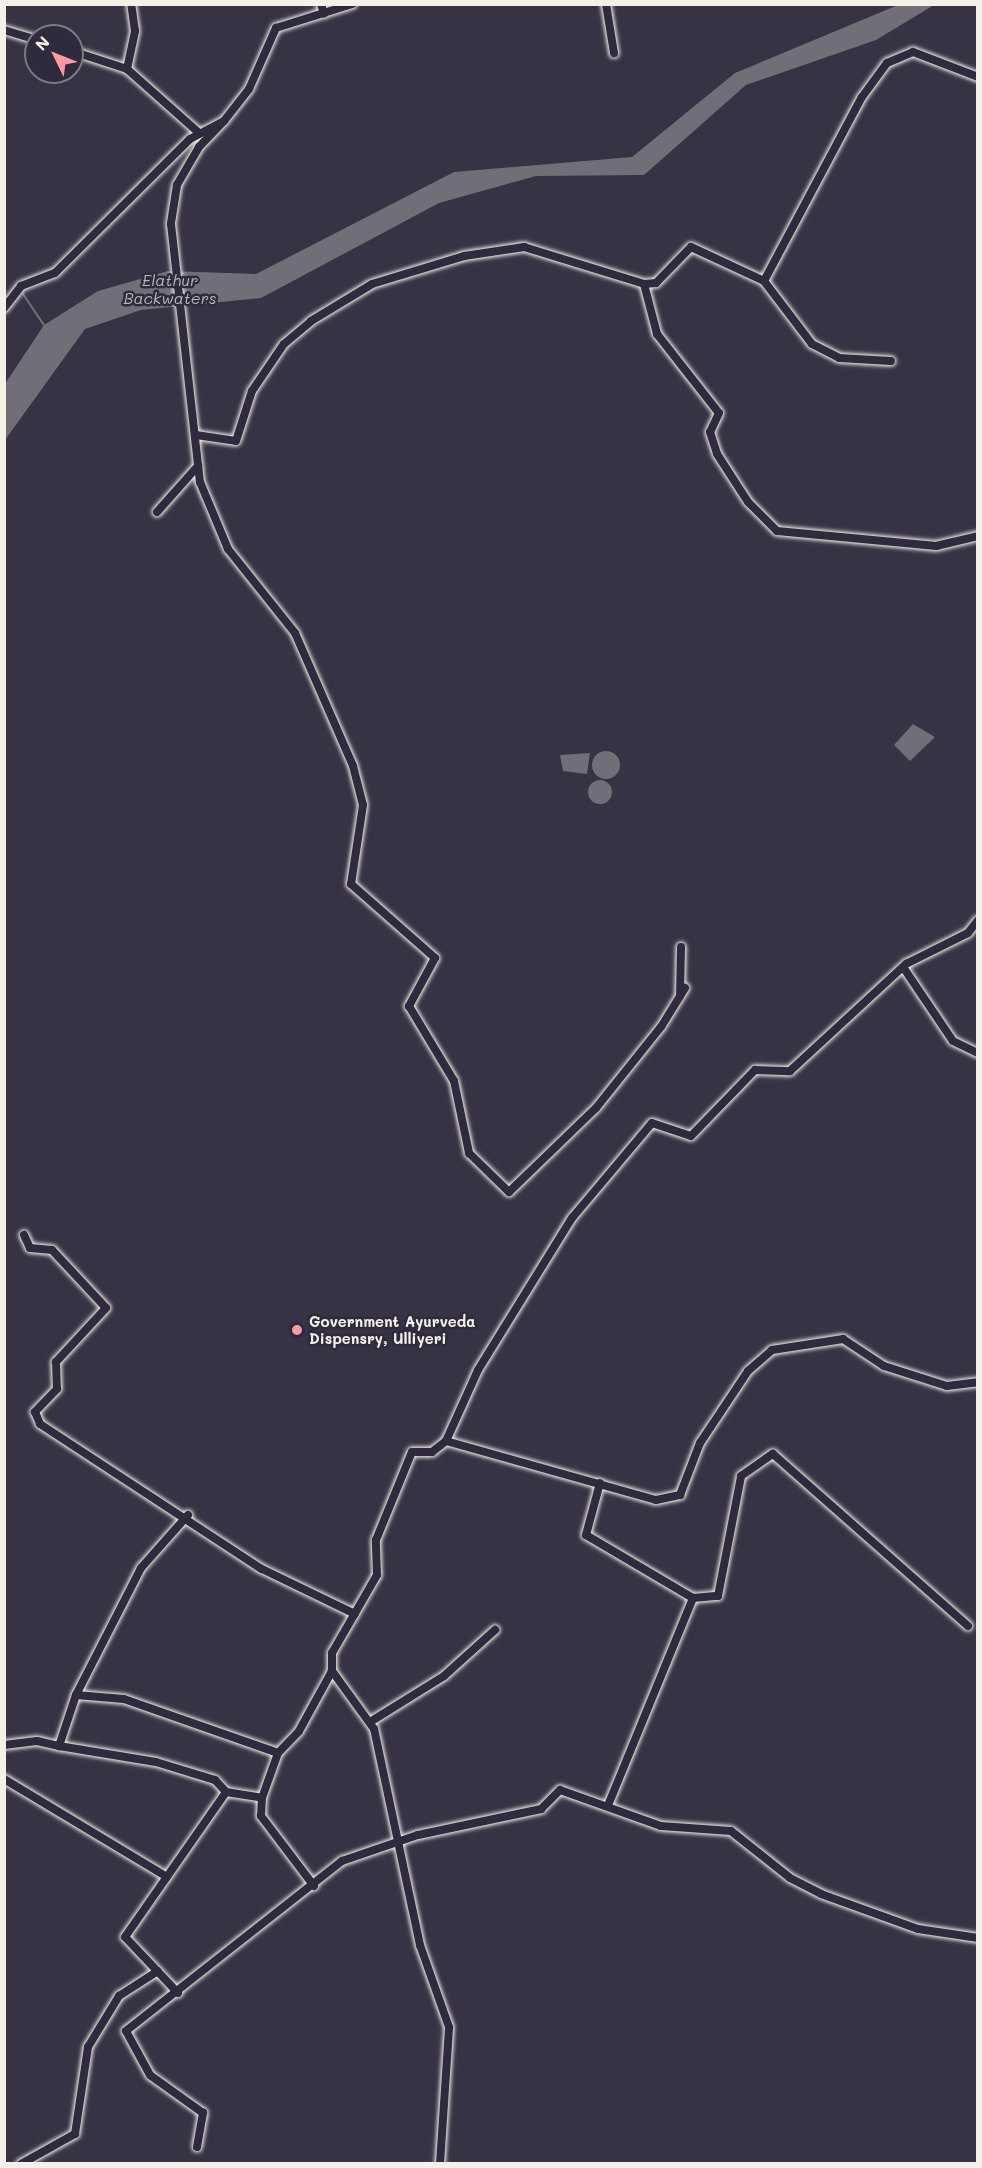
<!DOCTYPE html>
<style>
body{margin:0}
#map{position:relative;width:982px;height:2168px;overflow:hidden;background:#373244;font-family:Mali,sans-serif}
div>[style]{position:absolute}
.water>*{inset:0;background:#726e77}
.round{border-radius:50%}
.stream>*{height:2px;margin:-1px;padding:0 1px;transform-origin:1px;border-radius:1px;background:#726e77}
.roads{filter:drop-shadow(0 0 2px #f4f1e8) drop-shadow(0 0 2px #f4f1e8)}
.street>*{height:8px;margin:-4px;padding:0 4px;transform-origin:4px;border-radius:4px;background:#2f2a3d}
.dots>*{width:16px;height:16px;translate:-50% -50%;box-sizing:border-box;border:3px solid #2f2a3d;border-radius:50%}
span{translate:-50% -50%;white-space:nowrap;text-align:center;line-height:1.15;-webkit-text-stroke:5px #2f2a3d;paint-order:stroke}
.poi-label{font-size:15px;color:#f4f1e8;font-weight:700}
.left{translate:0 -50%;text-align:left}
.water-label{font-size:16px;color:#bab6b5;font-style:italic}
.frame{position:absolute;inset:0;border:6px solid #f4f1e8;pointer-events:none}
.north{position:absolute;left:24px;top:24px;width:60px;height:60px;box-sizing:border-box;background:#2f2a3d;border:2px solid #7e7a81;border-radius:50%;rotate:313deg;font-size:16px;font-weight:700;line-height:24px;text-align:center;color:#f4f1e8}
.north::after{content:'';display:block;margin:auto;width:21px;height:27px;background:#ff9aa2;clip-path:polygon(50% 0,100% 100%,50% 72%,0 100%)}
</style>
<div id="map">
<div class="water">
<div style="clip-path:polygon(898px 5px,934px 5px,876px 40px,746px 85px,644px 175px,536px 176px,439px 203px,261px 298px,141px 310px,85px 329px,5px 440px,5px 384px,44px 325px,98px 291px,168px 271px,256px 274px,454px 172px,632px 157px,735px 73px)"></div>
<div style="clip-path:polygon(913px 724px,935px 737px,910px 761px,894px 745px)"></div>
<div class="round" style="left:592px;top:751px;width:28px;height:28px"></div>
<div style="clip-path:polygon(590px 753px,587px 774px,563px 771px,560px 755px)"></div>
<div class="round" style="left:588px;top:780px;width:24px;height:24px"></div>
</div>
<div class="stream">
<div style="left:23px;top:294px;width:37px;rotate:56deg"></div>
</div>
<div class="roads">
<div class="street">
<div style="left:321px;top:4px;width:10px;rotate:73deg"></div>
<div style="left:606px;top:4px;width:50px;rotate:80.7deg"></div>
<div style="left:4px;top:30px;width:34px;rotate:17deg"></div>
<div style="left:72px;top:51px;width:58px;rotate:18.1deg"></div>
<div style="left:127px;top:69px;width:96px;rotate:41.6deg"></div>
<div style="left:127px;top:69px;width:39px;rotate:-78deg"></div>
<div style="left:135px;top:31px;width:27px;rotate:-98deg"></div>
<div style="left:224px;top:121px;width:36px;rotate:134deg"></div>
<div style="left:199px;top:147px;width:44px;rotate:120.1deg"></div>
<div style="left:177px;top:185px;width:39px;rotate:99deg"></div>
<div style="left:171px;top:224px;width:260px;rotate:83.6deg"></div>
<div style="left:200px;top:482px;width:73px;rotate:67.3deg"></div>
<div style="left:228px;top:549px;width:107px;rotate:51.4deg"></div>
<div style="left:295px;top:633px;width:145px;rotate:66.4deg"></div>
<div style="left:353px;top:766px;width:40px;rotate:75.6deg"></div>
<div style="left:363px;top:805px;width:80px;rotate:98.6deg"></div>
<div style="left:351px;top:884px;width:112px;rotate:41.4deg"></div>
<div style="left:435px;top:958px;width:55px;rotate:118.4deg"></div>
<div style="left:409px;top:1006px;width:87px;rotate:59deg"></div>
<div style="left:454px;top:1081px;width:74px;rotate:78.2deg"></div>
<div style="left:469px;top:1153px;width:56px;rotate:44.3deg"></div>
<div style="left:509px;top:1192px;width:121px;rotate:-44deg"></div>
<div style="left:596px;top:1108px;width:104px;rotate:-51.3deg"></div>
<div style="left:661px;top:1027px;width:46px;rotate:-58.4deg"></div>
<div style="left:764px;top:281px;width:208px;rotate:-62deg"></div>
<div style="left:862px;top:97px;width:42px;rotate:-53.7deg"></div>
<div style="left:887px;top:63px;width:28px;rotate:-23deg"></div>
<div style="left:913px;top:52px;width:70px;rotate:21deg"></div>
<div style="left:644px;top:284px;width:52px;rotate:75.4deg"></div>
<div style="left:657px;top:334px;width:100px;rotate:51.9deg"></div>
<div style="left:719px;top:413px;width:21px;rotate:115deg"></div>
<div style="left:710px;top:432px;width:23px;rotate:72deg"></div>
<div style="left:717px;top:454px;width:57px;rotate:57.1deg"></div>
<div style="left:748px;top:502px;width:41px;rotate:45deg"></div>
<div style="left:777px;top:531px;width:160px;rotate:5.4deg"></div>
<div style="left:936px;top:546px;width:43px;rotate:-13.4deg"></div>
<div style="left:4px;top:308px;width:28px;rotate:-52deg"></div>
<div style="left:21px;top:286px;width:36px;rotate:-21deg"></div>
<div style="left:55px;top:273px;width:190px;rotate:-44.8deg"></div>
<div style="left:190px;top:139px;width:38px;rotate:-28deg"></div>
<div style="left:224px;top:121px;width:41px;rotate:-52deg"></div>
<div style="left:249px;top:89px;width:67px;rotate:-66.1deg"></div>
<div style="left:276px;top:28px;width:80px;rotate:-17.5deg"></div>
<div style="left:196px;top:435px;width:40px;rotate:8.5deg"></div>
<div style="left:236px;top:441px;width:52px;rotate:-72.3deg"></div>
<div style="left:252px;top:391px;width:57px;rotate:-55.8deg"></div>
<div style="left:284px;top:344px;width:35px;rotate:-40deg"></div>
<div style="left:311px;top:321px;width:71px;rotate:-31.2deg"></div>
<div style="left:372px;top:284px;width:96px;rotate:-16.9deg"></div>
<div style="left:464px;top:256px;width:61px;rotate:-8.5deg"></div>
<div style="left:524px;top:247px;width:126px;rotate:17.1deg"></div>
<div style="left:644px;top:284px;width:12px;rotate:-5deg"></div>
<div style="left:656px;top:283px;width:50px;rotate:-45.8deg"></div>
<div style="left:691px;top:247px;width:81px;rotate:25deg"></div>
<div style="left:764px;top:281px;width:79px;rotate:52.7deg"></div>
<div style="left:812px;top:344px;width:30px;rotate:27deg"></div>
<div style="left:839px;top:358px;width:52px;rotate:3.3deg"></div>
<div style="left:157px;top:512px;width:62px;rotate:-48.3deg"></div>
<div style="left:903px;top:967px;width:89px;rotate:56deg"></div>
<div style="left:953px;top:1041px;width:28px;rotate:26deg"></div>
<div style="left:680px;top:996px;width:49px;rotate:-88.8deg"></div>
<div style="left:24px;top:1235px;width:14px;rotate:65deg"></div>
<div style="left:30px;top:1248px;width:22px;rotate:5deg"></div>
<div style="left:52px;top:1250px;width:79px;rotate:47deg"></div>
<div style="left:106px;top:1308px;width:74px;rotate:132.8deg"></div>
<div style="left:56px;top:1362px;width:27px;rotate:88deg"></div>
<div style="left:57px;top:1389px;width:32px;rotate:134deg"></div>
<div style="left:35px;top:1412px;width:13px;rotate:67deg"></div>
<div style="left:40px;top:1424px;width:265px;rotate:33.2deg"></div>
<div style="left:262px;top:1569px;width:103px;rotate:25.8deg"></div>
<div style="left:446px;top:1441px;width:218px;rotate:15.7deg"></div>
<div style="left:656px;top:1500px;width:25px;rotate:-12deg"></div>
<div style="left:680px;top:1495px;width:56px;rotate:-69deg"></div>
<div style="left:700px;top:1443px;width:87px;rotate:-56.3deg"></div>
<div style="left:748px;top:1371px;width:32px;rotate:-41deg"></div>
<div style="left:772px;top:1350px;width:72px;rotate:-8.8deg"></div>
<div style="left:843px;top:1339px;width:49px;rotate:33.4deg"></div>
<div style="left:884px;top:1366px;width:66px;rotate:17.6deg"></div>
<div style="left:947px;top:1386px;width:31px;rotate:-7deg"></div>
<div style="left:600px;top:1483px;width:54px;rotate:105.1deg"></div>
<div style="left:586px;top:1535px;width:124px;rotate:30.5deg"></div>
<div style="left:188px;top:1515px;width:71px;rotate:131.6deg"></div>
<div style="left:141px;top:1568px;width:143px;rotate:117.1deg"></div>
<div style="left:76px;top:1695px;width:54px;rotate:108.4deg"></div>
<div style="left:59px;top:1746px;width:98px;rotate:9.4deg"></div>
<div style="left:156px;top:1762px;width:62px;rotate:17deg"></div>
<div style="left:215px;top:1780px;width:16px;rotate:47deg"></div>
<div style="left:76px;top:1695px;width:48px;rotate:4.8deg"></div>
<div style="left:124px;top:1699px;width:163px;rotate:19.3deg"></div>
<div style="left:370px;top:1722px;width:87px;rotate:-31.9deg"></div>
<div style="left:444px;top:1676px;width:69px;rotate:-42deg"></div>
<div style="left:4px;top:1745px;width:33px;rotate:-7deg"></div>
<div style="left:37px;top:1741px;width:23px;rotate:13deg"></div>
<div style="left:4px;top:1779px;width:190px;rotate:31deg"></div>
<div style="left:609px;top:1803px;width:222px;rotate:-67.7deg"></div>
<div style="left:693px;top:1598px;width:25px;rotate:-5deg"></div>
<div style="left:718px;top:1596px;width:122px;rotate:-79.1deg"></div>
<div style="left:741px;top:1476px;width:39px;rotate:-35deg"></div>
<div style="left:773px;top:1454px;width:260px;rotate:41.4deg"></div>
<div style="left:314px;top:1886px;width:88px;rotate:-127.1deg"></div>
<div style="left:261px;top:1816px;width:18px;rotate:-87deg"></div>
<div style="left:262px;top:1798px;width:48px;rotate:-70.4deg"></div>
<div style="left:278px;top:1753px;width:30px;rotate:-46deg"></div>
<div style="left:299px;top:1731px;width:68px;rotate:-61.2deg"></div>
<div style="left:178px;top:1993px;width:77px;rotate:-133.4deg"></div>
<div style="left:125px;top:1937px;width:177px;rotate:-55.1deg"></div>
<div style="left:226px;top:1792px;width:36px;rotate:9deg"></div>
<div style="left:197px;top:2147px;width:35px;rotate:-80deg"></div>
<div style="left:203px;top:2113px;width:65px;rotate:-144.4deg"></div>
<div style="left:150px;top:2075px;width:50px;rotate:-118.6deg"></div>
<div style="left:126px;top:2031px;width:275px;rotate:-38.2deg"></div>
<div style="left:342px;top:1861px;width:80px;rotate:-18.9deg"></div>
<div style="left:418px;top:1835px;width:126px;rotate:-11.9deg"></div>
<div style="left:541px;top:1809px;width:27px;rotate:-45deg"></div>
<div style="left:560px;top:1790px;width:107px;rotate:19.6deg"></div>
<div style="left:661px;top:1826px;width:70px;rotate:4.1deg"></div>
<div style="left:731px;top:1831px;width:75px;rotate:38.5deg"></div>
<div style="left:790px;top:1878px;width:35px;rotate:27deg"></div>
<div style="left:821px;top:1894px;width:103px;rotate:19.8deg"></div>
<div style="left:918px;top:1929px;width:61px;rotate:8.5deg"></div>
<div style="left:21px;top:2164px;width:62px;rotate:-29.1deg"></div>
<div style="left:75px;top:2134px;width:88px;rotate:-81.5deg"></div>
<div style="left:88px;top:2047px;width:60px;rotate:-58.7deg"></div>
<div style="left:119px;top:1996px;width:46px;rotate:-32.7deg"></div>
<div style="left:440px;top:2164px;width:137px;rotate:-86.2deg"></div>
<div style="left:449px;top:2027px;width:87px;rotate:-109.5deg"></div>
<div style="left:420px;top:1945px;width:221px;rotate:-102deg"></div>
<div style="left:374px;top:1729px;width:72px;rotate:-125.9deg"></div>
<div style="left:332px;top:1671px;width:18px;rotate:-90deg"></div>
<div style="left:332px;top:1653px;width:90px;rotate:-60deg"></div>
<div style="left:377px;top:1575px;width:35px;rotate:-92deg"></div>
<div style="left:376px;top:1540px;width:95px;rotate:-67.8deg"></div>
<div style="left:412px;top:1452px;width:20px"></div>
<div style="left:432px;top:1452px;width:18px;rotate:-38deg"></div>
<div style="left:446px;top:1441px;width:78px;rotate:-65.7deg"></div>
<div style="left:478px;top:1370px;width:179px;rotate:-58.3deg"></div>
<div style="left:572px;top:1218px;width:124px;rotate:-49.9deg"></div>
<div style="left:652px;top:1123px;width:41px;rotate:18.4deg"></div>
<div style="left:691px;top:1136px;width:92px;rotate:-45.9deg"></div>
<div style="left:755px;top:1070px;width:35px;rotate:2deg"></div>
<div style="left:790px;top:1071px;width:158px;rotate:-42.7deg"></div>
<div style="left:906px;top:964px;width:69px;rotate:-26.6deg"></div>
<div style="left:968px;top:933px;width:16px;rotate:-52deg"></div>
</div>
</div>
<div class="dots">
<div style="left:297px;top:1330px;background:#ff9aa2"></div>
</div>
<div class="poi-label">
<span class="left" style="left:309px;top:1330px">Government Ayurveda<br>Dispensry, Ulliyeri</span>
</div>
<div class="water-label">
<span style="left:170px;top:289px">Elathur<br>Backwaters</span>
</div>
<div class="frame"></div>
<div class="north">N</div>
</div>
